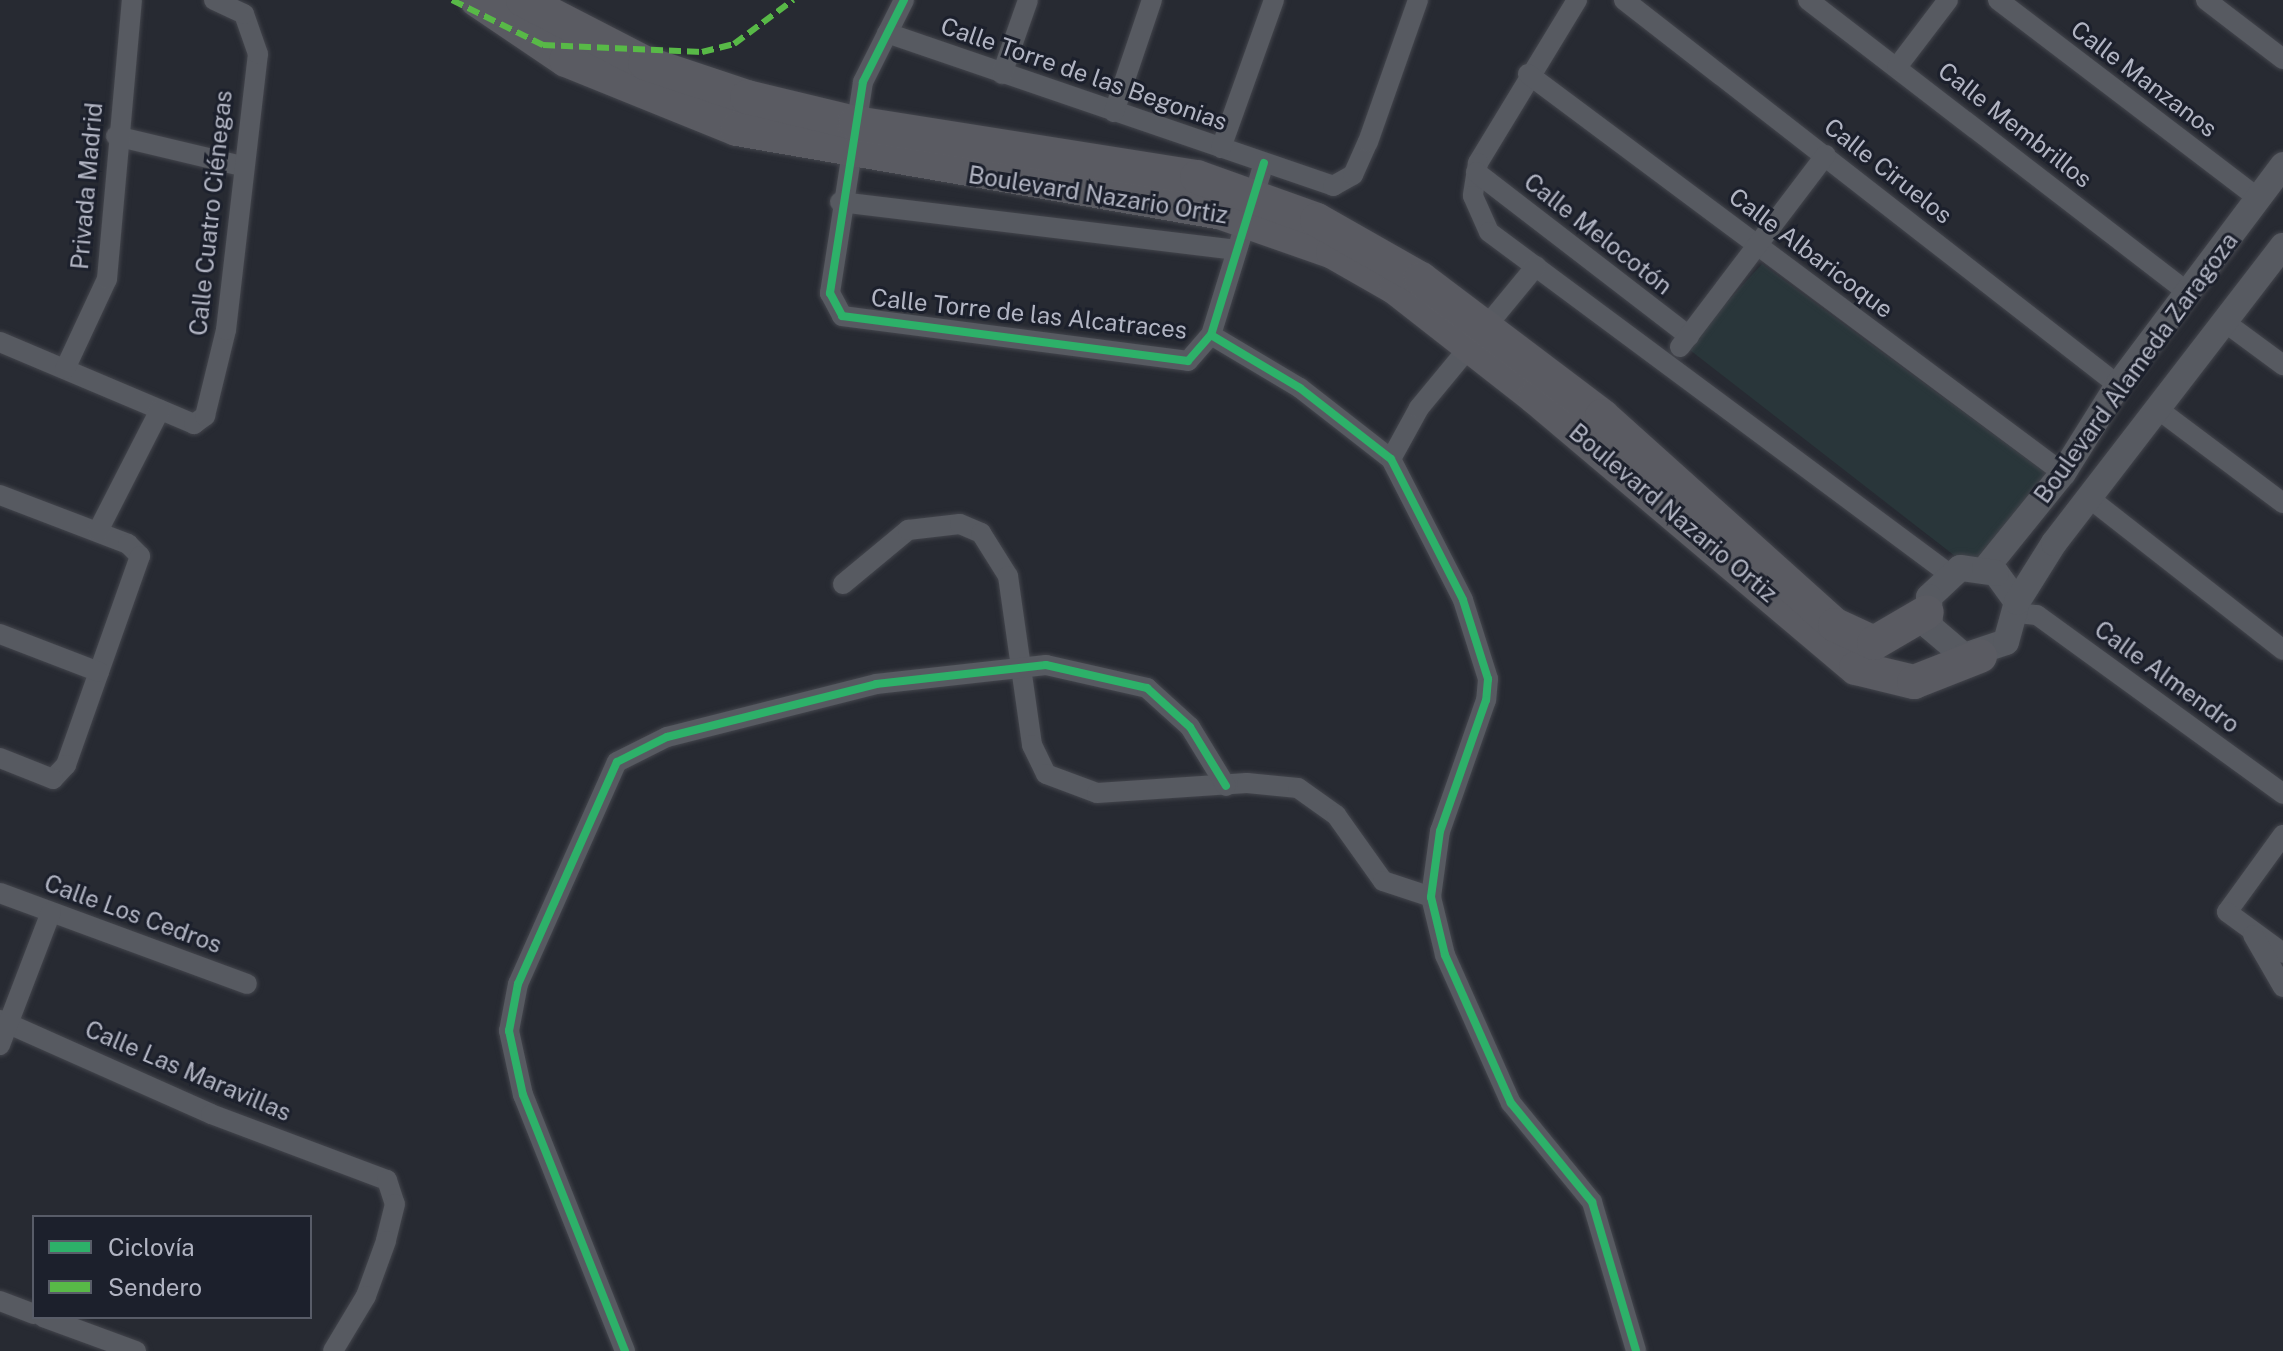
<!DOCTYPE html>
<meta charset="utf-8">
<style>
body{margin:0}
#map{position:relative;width:2283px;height:1351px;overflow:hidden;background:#272a32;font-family:"Public Sans",sans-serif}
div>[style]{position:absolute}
.green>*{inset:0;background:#29363a}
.roads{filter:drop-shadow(0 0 2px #43454c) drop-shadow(0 0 2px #43454c)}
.minor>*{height:20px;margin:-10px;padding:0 10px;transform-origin:10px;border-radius:10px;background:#575a61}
.tertiary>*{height:26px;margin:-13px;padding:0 13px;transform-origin:13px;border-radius:13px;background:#575a61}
.primary>*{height:34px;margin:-17px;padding:0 17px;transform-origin:17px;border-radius:17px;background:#5a5b62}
.quiet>*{height:6px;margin-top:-3px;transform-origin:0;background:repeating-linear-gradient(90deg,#58b947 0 12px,transparent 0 18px)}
.cycleway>*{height:8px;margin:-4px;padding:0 4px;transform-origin:4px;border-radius:4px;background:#2db169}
span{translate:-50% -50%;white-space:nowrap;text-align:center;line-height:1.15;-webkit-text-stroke:6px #1c202c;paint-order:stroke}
.street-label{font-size:24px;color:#b2b5c3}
.legend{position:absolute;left:32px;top:1215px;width:280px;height:104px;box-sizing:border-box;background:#1c202c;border:2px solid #585c68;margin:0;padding:10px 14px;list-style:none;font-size:24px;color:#b2b5c3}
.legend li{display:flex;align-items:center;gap:16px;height:40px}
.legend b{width:40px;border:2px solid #585c68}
</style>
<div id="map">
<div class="green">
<div style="clip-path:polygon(1762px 264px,2046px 473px,1989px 555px,1960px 560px,1686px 347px)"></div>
</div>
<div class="roads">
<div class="minor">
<div style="left:904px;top:0;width:92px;rotate:116.6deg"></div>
<div style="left:863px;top:82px;width:214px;rotate:98.9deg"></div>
<div style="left:830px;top:293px;width:26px;rotate:62deg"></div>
<div style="left:842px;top:316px;width:349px;rotate:7.4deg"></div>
<div style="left:1188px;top:361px;width:35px;rotate:-49deg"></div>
<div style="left:1211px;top:335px;width:180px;rotate:-72.9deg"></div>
<div style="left:1577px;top:0;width:191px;rotate:121.3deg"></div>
<div style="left:1478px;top:163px;width:33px;rotate:99deg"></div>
<div style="left:1473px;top:196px;width:39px;rotate:66deg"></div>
<div style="left:1489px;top:232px;width:572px;rotate:36.61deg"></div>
<div style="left:1624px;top:0;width:626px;rotate:37.93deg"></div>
<div style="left:1808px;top:0;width:481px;rotate:37.6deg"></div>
<div style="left:1998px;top:0;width:328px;rotate:37.3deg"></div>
<div style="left:2206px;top:0;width:97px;rotate:37.5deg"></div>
<div style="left:887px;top:33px;width:472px;rotate:18.9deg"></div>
<div style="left:1333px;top:186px;width:23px;rotate:-29deg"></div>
<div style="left:1353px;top:175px;width:36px;rotate:-66deg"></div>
<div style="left:1368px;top:142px;width:151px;rotate:-70.6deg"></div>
<div style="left:1897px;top:67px;width:84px;rotate:-52.7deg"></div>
<div style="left:1002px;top:74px;width:78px;rotate:-70.6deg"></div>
<div style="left:1528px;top:74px;width:667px;rotate:36.72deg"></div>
<div style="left:1114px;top:112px;width:118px;rotate:-71.3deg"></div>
<div style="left:116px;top:136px;width:130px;rotate:13.4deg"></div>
<div style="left:1221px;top:148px;width:157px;rotate:-70.3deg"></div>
<div style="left:1476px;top:172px;width:269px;rotate:37.6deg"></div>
<div style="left:840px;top:202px;width:398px;rotate:6.9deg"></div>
<div style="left:2226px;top:323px;width:71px;rotate:36.4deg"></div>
<div style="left:1211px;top:335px;width:104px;rotate:30.8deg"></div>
<div style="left:1300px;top:388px;width:115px;rotate:38deg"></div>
<div style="left:1391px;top:459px;width:158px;rotate:62.9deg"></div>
<div style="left:1463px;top:600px;width:83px;rotate:72.4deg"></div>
<div style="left:1488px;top:679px;width:21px;rotate:95deg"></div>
<div style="left:1486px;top:700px;width:139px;rotate:109.3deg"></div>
<div style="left:1440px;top:831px;width:67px;rotate:97.8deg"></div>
<div style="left:1431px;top:897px;width:60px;rotate:76.4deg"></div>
<div style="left:1445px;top:955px;width:162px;rotate:66deg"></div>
<div style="left:1511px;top:1103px;width:128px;rotate:50.7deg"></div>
<div style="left:1592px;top:1202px;width:155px;rotate:73.5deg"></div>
<div style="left:0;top:342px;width:211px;rotate:22.9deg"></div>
<div style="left:194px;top:424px;width:14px;rotate:-36deg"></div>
<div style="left:205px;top:416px;width:89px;rotate:-76.3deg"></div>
<div style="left:226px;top:330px;width:278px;rotate:-83.4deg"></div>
<div style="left:258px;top:54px;width:42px;rotate:-109.3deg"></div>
<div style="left:244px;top:14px;width:33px;rotate:-155deg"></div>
<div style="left:1680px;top:347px;width:241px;rotate:-52.8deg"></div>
<div style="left:65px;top:369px;width:99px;rotate:-65deg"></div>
<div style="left:107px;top:279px;width:280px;rotate:-84.9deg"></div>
<div style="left:2159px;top:410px;width:155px;rotate:36.9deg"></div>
<div style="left:1391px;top:459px;width:58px;rotate:-61.2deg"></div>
<div style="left:1419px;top:408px;width:184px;rotate:-50.5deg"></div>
<div style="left:0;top:495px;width:137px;rotate:20.9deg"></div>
<div style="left:128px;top:544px;width:17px;rotate:45deg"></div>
<div style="left:140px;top:556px;width:222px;rotate:109.5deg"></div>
<div style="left:66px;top:765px;width:19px;rotate:133deg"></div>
<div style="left:53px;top:779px;width:57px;rotate:-158.4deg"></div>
<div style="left:2088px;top:497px;width:248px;rotate:38.1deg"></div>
<div style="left:98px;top:531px;width:136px;rotate:-62.9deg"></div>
<div style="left:843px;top:584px;width:85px;rotate:-39.7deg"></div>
<div style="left:908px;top:530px;width:52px;rotate:-6.6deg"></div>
<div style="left:960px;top:524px;width:23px;rotate:23deg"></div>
<div style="left:981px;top:533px;width:51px;rotate:57.9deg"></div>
<div style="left:1008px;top:576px;width:171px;rotate:81.9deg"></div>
<div style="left:1032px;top:745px;width:32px;rotate:64deg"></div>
<div style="left:1046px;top:774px;width:54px;rotate:20.4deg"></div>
<div style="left:1097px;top:793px;width:150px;rotate:-3.8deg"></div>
<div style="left:1247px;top:783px;width:51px;rotate:5.6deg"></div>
<div style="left:1298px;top:788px;width:47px;rotate:35.4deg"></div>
<div style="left:1336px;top:815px;width:81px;rotate:54.5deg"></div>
<div style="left:1383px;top:881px;width:51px;rotate:18.4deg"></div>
<div style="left:2017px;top:613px;width:20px;rotate:6deg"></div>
<div style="left:2037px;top:615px;width:304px;rotate:36deg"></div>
<div style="left:0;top:634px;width:106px;rotate:21deg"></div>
<div style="left:2283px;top:835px;width:95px;rotate:126deg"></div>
<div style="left:2227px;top:912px;width:69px;rotate:36.2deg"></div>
<div style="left:0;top:893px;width:263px;rotate:20.2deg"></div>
<div style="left:2253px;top:935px;width:60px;rotate:60deg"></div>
<div style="left:0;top:1020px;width:231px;rotate:24deg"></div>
<div style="left:211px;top:1114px;width:188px;rotate:20.6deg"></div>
<div style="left:387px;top:1180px;width:25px;rotate:72deg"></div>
<div style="left:395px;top:1204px;width:38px;rotate:104deg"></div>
<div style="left:386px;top:1241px;width:59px;rotate:110deg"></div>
<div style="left:366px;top:1296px;width:64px;rotate:121deg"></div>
<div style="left:0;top:1045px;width:142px;rotate:-69deg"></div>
<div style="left:0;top:1301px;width:36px;rotate:21deg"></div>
<div style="left:43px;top:1317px;width:99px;rotate:20.1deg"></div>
<div style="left:625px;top:1351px;width:276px;rotate:-111.7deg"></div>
<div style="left:523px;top:1095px;width:66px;rotate:-102.3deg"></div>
<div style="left:509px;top:1031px;width:48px;rotate:-79.2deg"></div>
<div style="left:518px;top:984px;width:243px;rotate:-66deg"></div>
<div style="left:617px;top:762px;width:56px;rotate:-26.6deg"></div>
<div style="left:667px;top:737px;width:216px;rotate:-14.2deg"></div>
<div style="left:876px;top:684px;width:171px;rotate:-6.4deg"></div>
<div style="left:1046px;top:665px;width:104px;rotate:12.8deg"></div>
<div style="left:1147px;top:688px;width:58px;rotate:42.2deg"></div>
<div style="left:1190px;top:727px;width:69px;rotate:58.6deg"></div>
</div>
<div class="tertiary">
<div style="left:1986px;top:568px;width:122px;rotate:-51deg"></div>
<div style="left:2063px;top:473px;width:104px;rotate:-58deg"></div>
<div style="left:2118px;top:385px;width:275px;rotate:-53.1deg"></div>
<div style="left:2017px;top:602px;width:36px;rotate:-126deg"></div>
<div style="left:1996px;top:573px;width:36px;rotate:-172deg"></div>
<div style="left:1960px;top:568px;width:42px;rotate:136.9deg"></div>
<div style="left:1929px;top:597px;width:30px;rotate:88deg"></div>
<div style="left:1930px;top:627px;width:45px;rotate:40.5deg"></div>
<div style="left:1964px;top:656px;width:44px;rotate:-18.4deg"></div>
<div style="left:2006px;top:642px;width:41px;rotate:-74.6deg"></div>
<div style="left:2017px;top:602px;width:70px;rotate:-57.9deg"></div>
<div style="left:2054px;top:543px;width:375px;rotate:-52.4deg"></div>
</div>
<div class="primary">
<div style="left:477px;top:0;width:107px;rotate:34deg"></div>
<div style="left:566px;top:60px;width:184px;rotate:22deg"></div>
<div style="left:737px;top:129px;width:489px;rotate:9.8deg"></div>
<div style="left:1219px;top:212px;width:121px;rotate:19.3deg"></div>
<div style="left:1333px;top:252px;width:73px;rotate:29.7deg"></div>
<div style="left:1396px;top:288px;width:177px;rotate:38.1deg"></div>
<div style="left:1535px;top:397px;width:420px;rotate:40.2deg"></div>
<div style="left:1856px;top:668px;width:60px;rotate:13.6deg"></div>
<div style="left:1914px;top:682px;width:71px;rotate:-21.5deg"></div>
<div style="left:523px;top:0;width:137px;rotate:27.3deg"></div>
<div style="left:645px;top:63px;width:108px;rotate:18.4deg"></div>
<div style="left:747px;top:97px;width:111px;rotate:13.5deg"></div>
<div style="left:855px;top:123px;width:346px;rotate:9deg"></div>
<div style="left:1197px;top:177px;width:127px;rotate:19.7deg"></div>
<div style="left:1317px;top:220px;width:120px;rotate:29.6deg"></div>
<div style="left:1421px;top:279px;width:227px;rotate:37.1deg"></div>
<div style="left:1602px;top:416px;width:313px;rotate:41.9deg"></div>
<div style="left:1835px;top:625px;width:43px;rotate:24.8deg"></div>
<div style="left:1874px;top:643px;width:61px;rotate:-30.3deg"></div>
</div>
</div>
<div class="quiet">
<div style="left:452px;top:0;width:102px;rotate:26.3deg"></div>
<div style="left:543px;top:45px;width:159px;rotate:2.5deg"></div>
<div style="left:702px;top:52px;width:33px;rotate:-14deg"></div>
<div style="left:734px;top:44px;width:74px;rotate:-36.7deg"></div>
</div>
<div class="cycleway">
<div style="left:904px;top:0;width:92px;rotate:116.6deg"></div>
<div style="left:863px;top:82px;width:214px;rotate:98.9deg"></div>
<div style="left:830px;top:293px;width:26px;rotate:62deg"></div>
<div style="left:842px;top:316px;width:349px;rotate:7.4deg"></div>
<div style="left:1188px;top:361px;width:35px;rotate:-49deg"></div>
<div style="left:1211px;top:335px;width:180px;rotate:-72.9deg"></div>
<div style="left:1211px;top:335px;width:104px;rotate:30.8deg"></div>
<div style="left:1300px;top:388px;width:115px;rotate:38deg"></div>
<div style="left:1391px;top:459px;width:158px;rotate:62.9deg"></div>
<div style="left:1463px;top:600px;width:83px;rotate:72.4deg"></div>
<div style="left:1488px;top:679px;width:21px;rotate:95deg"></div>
<div style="left:1486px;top:700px;width:139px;rotate:109.3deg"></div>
<div style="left:1440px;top:831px;width:67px;rotate:97.8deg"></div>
<div style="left:1431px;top:897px;width:60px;rotate:76.4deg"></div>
<div style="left:1445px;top:955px;width:162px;rotate:66deg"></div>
<div style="left:1511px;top:1103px;width:128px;rotate:50.7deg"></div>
<div style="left:1592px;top:1202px;width:155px;rotate:73.5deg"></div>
<div style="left:625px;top:1351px;width:276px;rotate:-111.7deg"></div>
<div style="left:523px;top:1095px;width:66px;rotate:-102.3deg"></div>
<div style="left:509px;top:1031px;width:48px;rotate:-79.2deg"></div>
<div style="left:518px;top:984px;width:243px;rotate:-66deg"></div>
<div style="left:617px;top:762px;width:56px;rotate:-26.6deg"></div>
<div style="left:667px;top:737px;width:216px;rotate:-14.2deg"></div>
<div style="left:876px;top:684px;width:171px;rotate:-6.4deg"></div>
<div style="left:1046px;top:665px;width:104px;rotate:12.8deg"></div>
<div style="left:1147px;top:688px;width:58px;rotate:42.2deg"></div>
<div style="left:1190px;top:727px;width:69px;rotate:58.6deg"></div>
</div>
<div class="street-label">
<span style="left:1084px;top:74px;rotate:19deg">Calle Torre de las Begonias</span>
<span style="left:2144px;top:79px;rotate:37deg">Calle Manzanos</span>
<span style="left:2015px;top:125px;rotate:38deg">Calle Membrillos</span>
<span style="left:1888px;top:171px;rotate:38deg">Calle Ciruelos</span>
<span style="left:87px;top:186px;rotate:-85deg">Privada Madrid</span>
<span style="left:1098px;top:195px;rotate:9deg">Boulevard Nazario Ortiz</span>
<span style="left:211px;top:213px;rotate:-84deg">Calle Cuatro Ciénegas</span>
<span style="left:1598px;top:234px;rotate:38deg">Calle Melocotón</span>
<span style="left:1811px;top:253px;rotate:37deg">Calle Albaricoque</span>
<span style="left:1029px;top:314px;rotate:6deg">Calle Torre de las Alcatraces</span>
<span style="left:2136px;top:368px;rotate:-54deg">Boulevard Alameda Zaragoza</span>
<span style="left:1673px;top:513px;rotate:40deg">Boulevard Nazario Ortiz</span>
<span style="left:2167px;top:677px;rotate:36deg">Calle Almendro</span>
<span style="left:133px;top:914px;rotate:20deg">Calle Los Cedros</span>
<span style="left:188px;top:1071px;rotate:23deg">Calle Las Maravillas</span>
</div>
<ul class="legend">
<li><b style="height:10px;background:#2db169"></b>Ciclovía</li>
<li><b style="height:10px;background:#58b947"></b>Sendero</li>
</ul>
</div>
